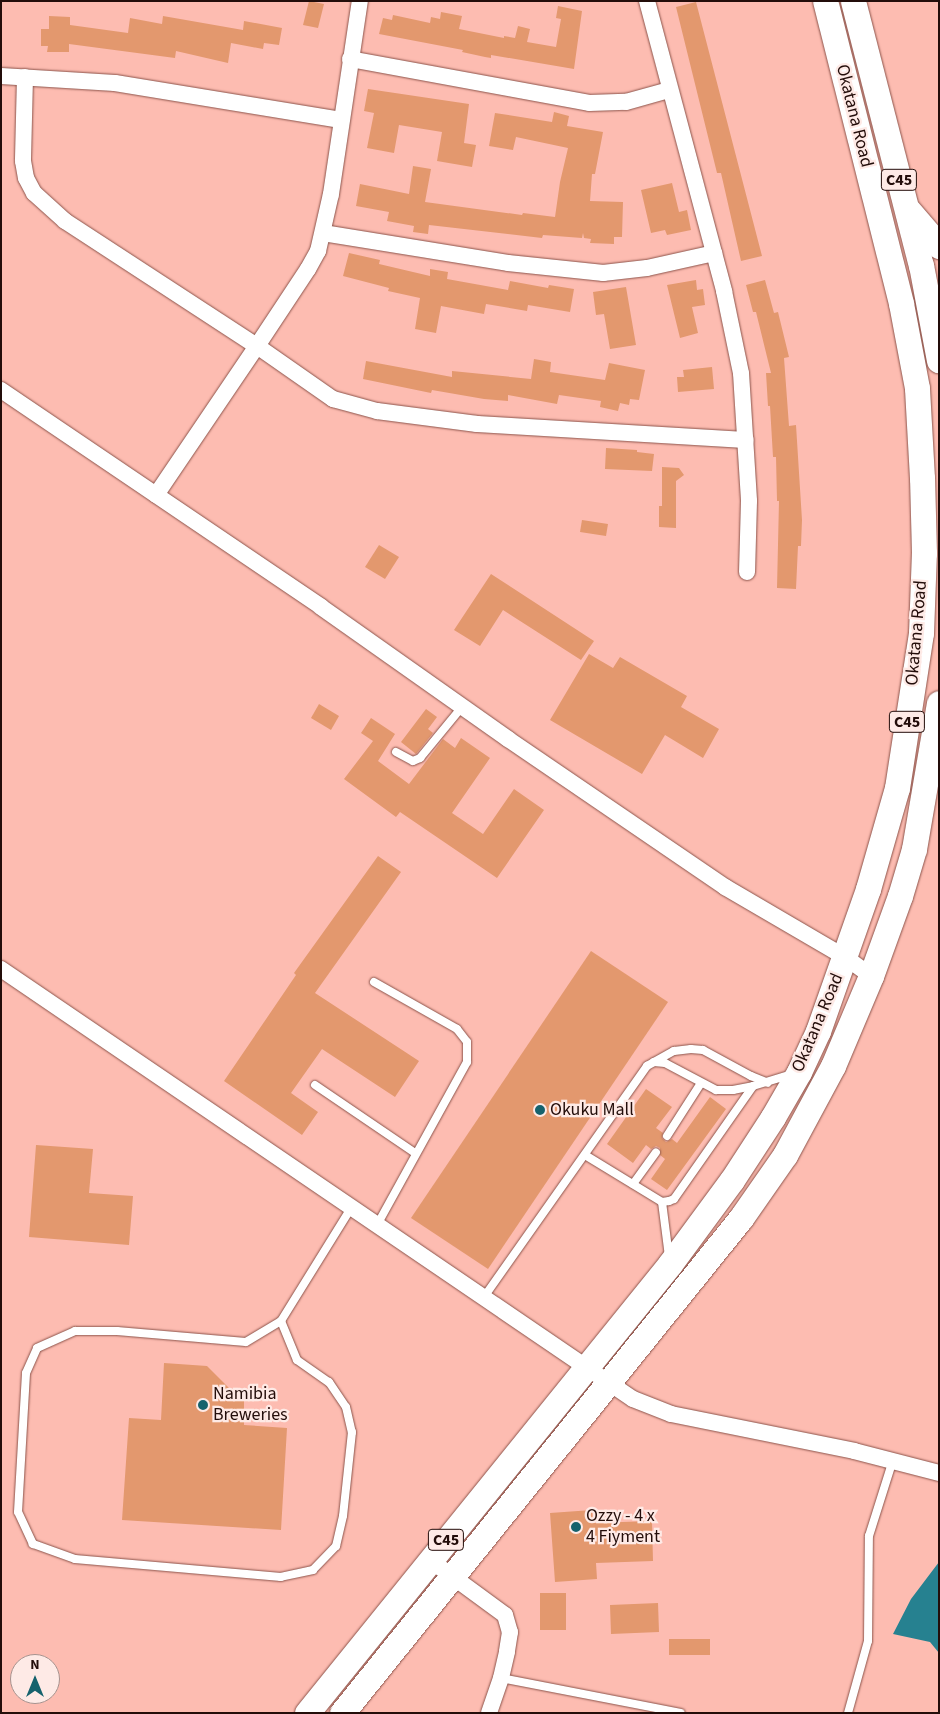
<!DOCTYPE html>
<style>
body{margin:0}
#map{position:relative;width:940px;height:1714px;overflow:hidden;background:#fdbcb1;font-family:"Source Sans 3",sans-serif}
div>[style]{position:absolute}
.water>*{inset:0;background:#268190}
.building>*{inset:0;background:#e3986e}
.roads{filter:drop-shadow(0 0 1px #8c544b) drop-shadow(0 0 1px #8c544b)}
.lane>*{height:8px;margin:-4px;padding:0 4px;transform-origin:4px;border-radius:4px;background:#fff}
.street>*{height:16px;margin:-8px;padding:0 8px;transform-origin:8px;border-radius:8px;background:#fff}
.primary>*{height:25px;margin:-12.5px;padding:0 12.5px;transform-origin:12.5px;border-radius:12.5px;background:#fff}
.dots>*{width:14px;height:14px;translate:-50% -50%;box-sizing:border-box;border:2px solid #feeae6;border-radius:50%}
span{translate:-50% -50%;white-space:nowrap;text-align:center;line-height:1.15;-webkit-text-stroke:4.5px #feeae6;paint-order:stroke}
.shield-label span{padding:1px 4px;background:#feeae6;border:1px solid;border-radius:4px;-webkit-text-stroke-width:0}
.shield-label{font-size:16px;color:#230d0a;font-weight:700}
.street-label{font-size:18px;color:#230d0a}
.poi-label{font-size:18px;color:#230d0a}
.left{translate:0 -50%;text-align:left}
.frame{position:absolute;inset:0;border:2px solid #230d0a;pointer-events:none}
.north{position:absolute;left:10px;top:1654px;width:50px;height:50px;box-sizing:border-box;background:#feeae6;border:1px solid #a6928e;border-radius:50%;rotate:0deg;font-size:14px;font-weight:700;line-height:20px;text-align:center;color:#230d0a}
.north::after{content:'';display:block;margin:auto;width:18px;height:22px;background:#16626d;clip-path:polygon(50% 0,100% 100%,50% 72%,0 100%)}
</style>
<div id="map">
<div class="water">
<div style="clip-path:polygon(939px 1562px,939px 1653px,930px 1642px,893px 1634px,911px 1599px)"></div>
</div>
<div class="building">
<div style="clip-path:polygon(309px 1px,324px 4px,318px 28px,303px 25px)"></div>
<div style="clip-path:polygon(696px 2px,762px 256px,741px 261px,721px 173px,717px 173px,676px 7px)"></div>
<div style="clip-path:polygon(558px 6px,582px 11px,574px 69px,491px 55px,491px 58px,485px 57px,462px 52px,463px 50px,379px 34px,383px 18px,392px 20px,393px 15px,430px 23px,431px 17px,440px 19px,441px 12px,462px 16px,459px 29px,504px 38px,504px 36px,515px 38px,518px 26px,530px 29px,527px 42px,556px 47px,561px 19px,556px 18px)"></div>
<div style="clip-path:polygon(49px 16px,70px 17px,70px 25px,128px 33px,130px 18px,162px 24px,163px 16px,243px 30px,244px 21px,282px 28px,279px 45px,264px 43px,263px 49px,231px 43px,228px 63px,176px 51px,175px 58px,69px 44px,69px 52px,47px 52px,48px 46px,41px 46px,41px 29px,49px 29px)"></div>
<div style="clip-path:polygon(368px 89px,469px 104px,464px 143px,476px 145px,472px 167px,437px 161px,442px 132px,399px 125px,394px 153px,367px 148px,374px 113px,364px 111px)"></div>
<div style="clip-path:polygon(554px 112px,569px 116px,567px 126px,603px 132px,595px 174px,592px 174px,590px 201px,623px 202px,622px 237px,614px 237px,614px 244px,590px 243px,591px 239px,584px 238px,583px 233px,582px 238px,543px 235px,542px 238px,429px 225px,428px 234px,413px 232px,414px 226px,387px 221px,389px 212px,356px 206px,360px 184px,409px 194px,413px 166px,431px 169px,425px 202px,522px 215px,523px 213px,555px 217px,560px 182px,568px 148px,516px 137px,513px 150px,489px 146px,495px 113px,552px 122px)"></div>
<div style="clip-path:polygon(672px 183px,679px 212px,687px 210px,691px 230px,667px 235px,665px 230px,651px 233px,641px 190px)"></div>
<div style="clip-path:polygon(349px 253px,380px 260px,379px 264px,430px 276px,430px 269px,448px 272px,447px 279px,508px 290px,510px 281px,548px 288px,549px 285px,574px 289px,570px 312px,528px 305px,527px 311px,486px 304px,484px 314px,441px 306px,436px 333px,415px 329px,420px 298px,388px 291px,389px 288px,343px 276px)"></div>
<div style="clip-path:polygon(696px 280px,697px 290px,703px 289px,705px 305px,692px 307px,698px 333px,680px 338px,667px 285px)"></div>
<div style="clip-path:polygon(765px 280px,774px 313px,778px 312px,789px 357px,784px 358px,789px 426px,796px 425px,802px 520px,801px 546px,798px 546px,796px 589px,777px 588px,779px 501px,777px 501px,776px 457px,773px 457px,770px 406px,768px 406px,766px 373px,771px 373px,756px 312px,753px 312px,746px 285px)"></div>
<div style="clip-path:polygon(626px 287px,636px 345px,610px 349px,604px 314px,596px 315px,593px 292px)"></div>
<div style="clip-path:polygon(534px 359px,551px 362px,550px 372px,605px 380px,609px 363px,645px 370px,639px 400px,630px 399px,629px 405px,620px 403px,618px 411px,600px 407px,601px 401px,559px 395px,557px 404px,508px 395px,508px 401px,484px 399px,432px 390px,431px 393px,363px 379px,366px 361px,452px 377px,452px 371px,531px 379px)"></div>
<div style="clip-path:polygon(712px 367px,714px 389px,678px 392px,677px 377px,684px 377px,683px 370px)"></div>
<div style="clip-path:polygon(606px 448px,637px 450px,637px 452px,654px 454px,652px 471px,605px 469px)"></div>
<div style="clip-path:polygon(662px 467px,679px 468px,684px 475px,676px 481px,676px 528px,659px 527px,659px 506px,662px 506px)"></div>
<div style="clip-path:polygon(582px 520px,608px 524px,606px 536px,580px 532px)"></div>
<div style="clip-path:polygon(379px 545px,399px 557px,385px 579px,365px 567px)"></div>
<div style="clip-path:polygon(491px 574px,594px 641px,581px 660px,503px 610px,480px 646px,454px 630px)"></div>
<div style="clip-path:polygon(589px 654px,613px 668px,620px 657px,687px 696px,681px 707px,719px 729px,703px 758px,665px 735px,642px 774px,550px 720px)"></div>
<div style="clip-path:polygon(319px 704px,339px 716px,331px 730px,311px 718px)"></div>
<div style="clip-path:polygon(426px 709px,437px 717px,428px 729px,433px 733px,416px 754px,401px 742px)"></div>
<div style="clip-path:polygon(371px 718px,395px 734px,378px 761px,409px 784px,443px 739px,455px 748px,461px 738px,490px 758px,452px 813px,483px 834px,514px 789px,544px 810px,497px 878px,400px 812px,396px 817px,344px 779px,373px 741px,361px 733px)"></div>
<div style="clip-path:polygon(378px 856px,401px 872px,315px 993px,419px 1061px,395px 1097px,322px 1049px,291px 1093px,318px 1112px,302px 1135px,224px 1081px,296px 975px,294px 973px)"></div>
<div style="clip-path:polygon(591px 951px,668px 1002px,488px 1269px,411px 1218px)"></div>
<div style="clip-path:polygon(646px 1089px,672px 1107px,656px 1128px,663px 1133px,662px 1138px,666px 1142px,672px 1139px,677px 1143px,710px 1097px,726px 1109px,667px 1190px,651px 1179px,665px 1159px,660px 1155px,660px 1148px,656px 1146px,651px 1149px,646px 1145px,633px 1163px,607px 1144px)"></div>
<div style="clip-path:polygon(36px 1145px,93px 1149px,89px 1193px,133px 1196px,129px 1245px,29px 1237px)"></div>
<div style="clip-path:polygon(164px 1363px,207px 1366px,229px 1388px,244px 1391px,244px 1425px,287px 1428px,281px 1530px,122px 1520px,129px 1418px,161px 1420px)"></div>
<div style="clip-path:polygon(592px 1510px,593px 1523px,652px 1521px,653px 1561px,596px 1563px,597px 1579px,555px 1582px,550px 1513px)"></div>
<div style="clip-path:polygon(540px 1593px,566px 1593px,566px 1630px,540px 1630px)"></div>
<div style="clip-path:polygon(658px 1603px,659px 1632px,611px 1634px,610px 1605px)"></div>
<div style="clip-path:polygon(669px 1639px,710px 1639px,710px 1655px,669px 1655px)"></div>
</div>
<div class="roads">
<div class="lane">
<div style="left:396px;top:752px;width:19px;rotate:28deg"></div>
<div style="left:413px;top:761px;width:8px;rotate:-23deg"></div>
<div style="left:420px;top:758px;width:66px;rotate:-50.5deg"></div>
<div style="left:374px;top:982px;width:95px;rotate:29.5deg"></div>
<div style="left:457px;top:1029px;width:16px;rotate:52deg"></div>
<div style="left:467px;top:1042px;width:20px;rotate:90deg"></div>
<div style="left:467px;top:1062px;width:186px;rotate:118.9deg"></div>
<div style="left:654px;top:1062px;width:23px;rotate:-29deg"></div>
<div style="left:674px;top:1051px;width:17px;rotate:-7deg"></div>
<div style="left:691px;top:1049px;width:12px;rotate:5deg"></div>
<div style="left:703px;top:1050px;width:55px;rotate:28.4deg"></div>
<div style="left:751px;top:1076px;width:18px;rotate:22deg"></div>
<div style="left:315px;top:1085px;width:121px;rotate:34.2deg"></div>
<div style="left:667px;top:1136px;width:63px;rotate:-57.3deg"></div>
<div style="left:585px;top:1155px;width:90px;rotate:31.4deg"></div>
<div style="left:662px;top:1202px;width:7px;rotate:-8deg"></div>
<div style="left:669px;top:1201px;width:5px;rotate:-22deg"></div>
<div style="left:674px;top:1199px;width:138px;rotate:-55deg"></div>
<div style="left:633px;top:1184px;width:39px;rotate:-54deg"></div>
<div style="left:662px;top:1202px;width:55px;rotate:82.7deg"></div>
<div style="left:484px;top:1297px;width:283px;rotate:-54.8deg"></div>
<div style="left:647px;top:1066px;width:8px;rotate:-30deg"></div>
<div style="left:654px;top:1062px;width:11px;rotate:5deg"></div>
<div style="left:665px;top:1063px;width:58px;rotate:27.9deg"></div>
<div style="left:716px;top:1090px;width:17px"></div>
<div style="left:733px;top:1090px;width:20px;rotate:-11deg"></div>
<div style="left:753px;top:1086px;width:39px;rotate:-17deg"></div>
<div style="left:281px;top:1321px;width:42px;rotate:67.7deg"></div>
<div style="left:297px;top:1360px;width:39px;rotate:35deg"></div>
<div style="left:329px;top:1382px;width:30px;rotate:56deg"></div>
<div style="left:346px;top:1407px;width:26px;rotate:77deg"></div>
<div style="left:352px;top:1432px;width:84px;rotate:96.1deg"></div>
<div style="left:343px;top:1516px;width:31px;rotate:103deg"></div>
<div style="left:336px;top:1546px;width:33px;rotate:134deg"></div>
<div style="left:313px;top:1570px;width:33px;rotate:168deg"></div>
<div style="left:281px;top:1577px;width:207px;rotate:-175deg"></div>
<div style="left:75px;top:1559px;width:45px;rotate:-160.3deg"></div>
<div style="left:33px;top:1544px;width:35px;rotate:-115deg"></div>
<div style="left:18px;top:1512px;width:139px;rotate:-86.7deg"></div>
<div style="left:26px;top:1373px;width:27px;rotate:-66deg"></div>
<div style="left:37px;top:1348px;width:42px;rotate:-24.1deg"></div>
<div style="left:75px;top:1331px;width:42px"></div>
<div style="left:117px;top:1331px;width:129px;rotate:4.9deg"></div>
<div style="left:246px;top:1342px;width:41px;rotate:-31deg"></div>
<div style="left:281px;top:1321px;width:133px;rotate:-58.2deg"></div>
<div style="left:501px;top:1678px;width:183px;rotate:11deg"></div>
<div style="left:848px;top:1713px;width:75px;rotate:-74.5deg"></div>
<div style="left:868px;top:1641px;width:105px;rotate:-89.5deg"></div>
<div style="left:869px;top:1536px;width:80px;rotate:-72.5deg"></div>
</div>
<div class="street">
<div style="left:647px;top:1px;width:300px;rotate:75.1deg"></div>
<div style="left:724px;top:291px;width:84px;rotate:78.3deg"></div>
<div style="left:741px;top:373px;width:128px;rotate:86.4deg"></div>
<div style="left:749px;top:501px;width:71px;rotate:91.6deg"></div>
<div style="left:350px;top:59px;width:243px;rotate:10.4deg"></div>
<div style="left:589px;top:103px;width:37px;rotate:-2deg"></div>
<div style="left:626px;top:102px;width:45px;rotate:-15.6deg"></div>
<div style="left:1px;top:76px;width:114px;rotate:3.5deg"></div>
<div style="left:115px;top:83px;width:229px;rotate:9.3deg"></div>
<div style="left:25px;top:77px;width:84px;rotate:91.4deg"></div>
<div style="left:23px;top:161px;width:17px;rotate:80deg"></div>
<div style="left:26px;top:178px;width:17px;rotate:62deg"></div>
<div style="left:34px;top:193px;width:42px;rotate:42.1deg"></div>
<div style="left:65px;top:221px;width:229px;rotate:33.1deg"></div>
<div style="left:257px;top:346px;width:93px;rotate:34.9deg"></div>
<div style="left:333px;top:399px;width:46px;rotate:15.3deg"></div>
<div style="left:377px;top:411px;width:101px;rotate:7.4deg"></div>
<div style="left:477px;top:424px;width:269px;rotate:3.4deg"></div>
<div style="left:323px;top:233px;width:187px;rotate:9.2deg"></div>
<div style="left:508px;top:263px;width:96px;rotate:6deg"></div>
<div style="left:603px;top:273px;width:44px;rotate:-6.5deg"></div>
<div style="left:647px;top:268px;width:69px;rotate:-12.6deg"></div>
<div style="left:1px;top:390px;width:387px;rotate:34.1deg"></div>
<div style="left:321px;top:607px;width:229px;rotate:35.2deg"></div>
<div style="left:508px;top:739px;width:263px;rotate:34.3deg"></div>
<div style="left:725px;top:887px;width:139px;rotate:30.3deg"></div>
<div style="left:845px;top:957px;width:32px;rotate:36deg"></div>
<div style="left:156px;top:495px;width:180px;rotate:-55.9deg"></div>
<div style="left:257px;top:346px;width:92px;rotate:-56.5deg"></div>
<div style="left:308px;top:269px;width:21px;rotate:-61deg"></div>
<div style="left:318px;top:251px;width:58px;rotate:-77.2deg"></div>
<div style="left:331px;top:194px;width:195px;rotate:-81.5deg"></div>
<div style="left:1px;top:969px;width:764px;rotate:34.23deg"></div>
<div style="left:633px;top:1399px;width:41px;rotate:21.5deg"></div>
<div style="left:671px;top:1414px;width:187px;rotate:11.4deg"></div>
<div style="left:854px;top:1451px;width:88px;rotate:14.5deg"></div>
<div style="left:430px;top:1560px;width:93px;rotate:36.3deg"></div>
<div style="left:505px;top:1615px;width:18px;rotate:74deg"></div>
<div style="left:510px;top:1632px;width:20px;rotate:99deg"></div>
<div style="left:507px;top:1652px;width:27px;rotate:103deg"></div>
<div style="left:501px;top:1678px;width:37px;rotate:109deg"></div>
</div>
<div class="primary">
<div style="left:853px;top:1px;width:273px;rotate:75.6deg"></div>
<div style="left:921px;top:265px;width:97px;rotate:79.3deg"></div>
<div style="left:910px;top:212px;width:45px;rotate:49.5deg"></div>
<div style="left:307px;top:1713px;width:577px;rotate:-51.05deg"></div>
<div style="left:670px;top:1264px;width:104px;rotate:-53.6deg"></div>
<div style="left:732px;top:1180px;width:75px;rotate:-56.9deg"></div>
<div style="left:773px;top:1117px;width:52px;rotate:-60deg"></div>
<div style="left:799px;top:1072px;width:45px;rotate:-65.1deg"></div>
<div style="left:818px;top:1031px;width:151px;rotate:-70.6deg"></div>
<div style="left:868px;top:889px;width:105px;rotate:-74deg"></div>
<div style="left:897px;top:788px;width:157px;rotate:-81.2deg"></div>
<div style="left:921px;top:633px;width:80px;rotate:-87.9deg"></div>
<div style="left:924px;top:553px;width:75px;rotate:-91.5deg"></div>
<div style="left:922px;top:478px;width:90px;rotate:-93.2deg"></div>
<div style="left:917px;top:388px;width:86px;rotate:-100.7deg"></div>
<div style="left:901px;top:303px;width:311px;rotate:-104.1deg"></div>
<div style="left:342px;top:1713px;width:636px;rotate:-51.13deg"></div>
<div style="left:741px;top:1218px;width:77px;rotate:-55.1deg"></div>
<div style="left:785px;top:1155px;width:101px;rotate:-61.7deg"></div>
<div style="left:833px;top:1066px;width:98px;rotate:-67.1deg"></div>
<div style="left:871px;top:976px;width:85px;rotate:-70.1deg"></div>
<div style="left:900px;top:896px;width:49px;rotate:-73.4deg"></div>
<div style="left:914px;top:849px;width:148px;rotate:-80.3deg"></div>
</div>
</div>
<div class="dots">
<div style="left:540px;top:1110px;background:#16626d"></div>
<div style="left:203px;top:1405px;background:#16626d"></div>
<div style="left:576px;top:1527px;background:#16626d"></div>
</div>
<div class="shield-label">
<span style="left:899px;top:180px">C45</span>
<span style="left:907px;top:722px">C45</span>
<span style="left:446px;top:1540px">C45</span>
</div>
<div class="street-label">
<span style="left:854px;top:116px;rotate:76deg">Okatana Road</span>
<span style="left:917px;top:633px;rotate:-85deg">Okatana Road</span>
<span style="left:818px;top:1023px;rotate:-67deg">Okatana Road</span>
</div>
<div class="poi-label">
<span class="left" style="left:550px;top:1110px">Okuku Mall</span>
<span class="left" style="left:213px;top:1405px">Namibia<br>Breweries</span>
<span class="left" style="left:586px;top:1527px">Ozzy - 4 x<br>4 Fiyment</span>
</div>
<div class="frame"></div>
<div class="north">N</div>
</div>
